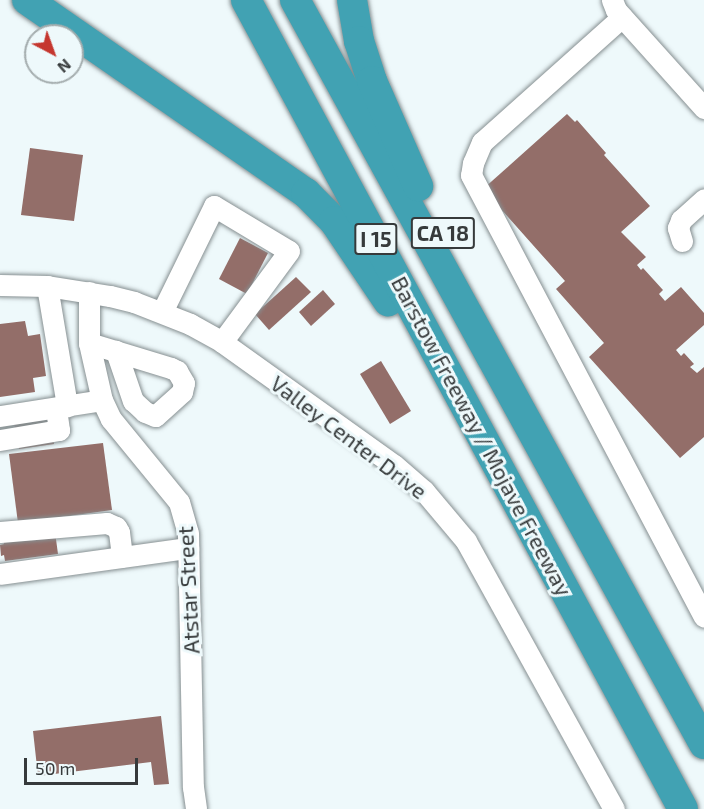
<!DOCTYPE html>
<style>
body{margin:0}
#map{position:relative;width:704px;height:809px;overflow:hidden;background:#eef9fb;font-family:"Exo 2",sans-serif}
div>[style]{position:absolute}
.building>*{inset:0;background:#936e69}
.roads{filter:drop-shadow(0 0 2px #868f91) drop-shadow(0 0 2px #868f91)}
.minor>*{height:21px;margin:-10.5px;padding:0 10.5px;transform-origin:10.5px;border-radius:10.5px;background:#fff}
.highway>*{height:30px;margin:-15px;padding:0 15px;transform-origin:15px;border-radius:15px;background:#41a2b3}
span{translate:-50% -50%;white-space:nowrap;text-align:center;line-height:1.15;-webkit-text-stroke:6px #eef9fb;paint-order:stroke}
.shield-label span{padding:2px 4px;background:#eef9fb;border:2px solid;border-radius:4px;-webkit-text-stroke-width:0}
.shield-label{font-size:21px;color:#363a3b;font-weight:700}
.street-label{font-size:22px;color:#363a3b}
.north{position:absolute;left:24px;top:24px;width:60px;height:60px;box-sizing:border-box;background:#eef9fb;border:2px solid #a4adae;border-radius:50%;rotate:139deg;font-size:16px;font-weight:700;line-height:24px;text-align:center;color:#363a3b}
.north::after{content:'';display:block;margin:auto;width:21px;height:27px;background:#c5372f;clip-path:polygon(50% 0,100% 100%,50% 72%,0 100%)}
.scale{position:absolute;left:24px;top:758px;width:114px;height:27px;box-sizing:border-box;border:3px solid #363a3b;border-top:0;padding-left:8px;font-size:18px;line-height:21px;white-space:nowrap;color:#363a3b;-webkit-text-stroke:4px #eef9fb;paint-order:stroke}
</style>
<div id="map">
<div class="building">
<div style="clip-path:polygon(567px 114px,575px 122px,577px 120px,606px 153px,604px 155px,650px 206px,621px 232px,646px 257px,637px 265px,641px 270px,643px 268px,663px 290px,659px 294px,665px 301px,681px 287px,704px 313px,704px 325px,676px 350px,681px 356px,684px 353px,694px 364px,690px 367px,697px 373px,704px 367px,704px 437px,680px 458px,589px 357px,604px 343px,556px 289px,565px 281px,483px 189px)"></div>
<div style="clip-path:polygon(30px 148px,83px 155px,74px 221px,21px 215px)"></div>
<div style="clip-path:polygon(240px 238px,268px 253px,247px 294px,219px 279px)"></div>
<div style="clip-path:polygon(296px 277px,311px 292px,269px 330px,255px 314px)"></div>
<div style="clip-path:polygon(323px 290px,335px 304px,311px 326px,299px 312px)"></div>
<div style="clip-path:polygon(25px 321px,28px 336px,40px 334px,46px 376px,33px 378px,35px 392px,0 397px,0 324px)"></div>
<div style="clip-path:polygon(381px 361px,411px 411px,390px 424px,360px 374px)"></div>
<div style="clip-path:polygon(50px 418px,54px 444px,19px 449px,14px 423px)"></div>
<div style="clip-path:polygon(103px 443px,112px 510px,18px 523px,9px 454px)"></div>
<div style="clip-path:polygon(55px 532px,58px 554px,5px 561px,4px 555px,1px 556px,0 545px,4px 544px,3px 540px)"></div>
<div style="clip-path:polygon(161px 716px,169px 784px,154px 785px,151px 762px,38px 776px,33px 731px)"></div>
</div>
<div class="roads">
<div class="minor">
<div style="left:612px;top:0;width:11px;rotate:68deg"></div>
<div style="left:616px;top:10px;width:132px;rotate:48.1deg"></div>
<div style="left:622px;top:17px;width:188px;rotate:138.2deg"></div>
<div style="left:482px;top:142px;width:23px;rotate:113deg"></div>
<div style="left:473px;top:163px;width:12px;rotate:99deg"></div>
<div style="left:471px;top:175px;width:499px;rotate:62.2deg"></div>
<div style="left:682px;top:241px;width:14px;rotate:-107deg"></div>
<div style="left:678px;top:228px;width:9px;rotate:-69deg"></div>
<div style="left:681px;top:220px;width:31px;rotate:-42deg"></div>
<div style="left:0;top:285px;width:47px;rotate:1.2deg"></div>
<div style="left:47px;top:286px;width:64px;rotate:9deg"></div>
<div style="left:110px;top:296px;width:25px;rotate:14deg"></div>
<div style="left:134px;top:302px;width:60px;rotate:21.4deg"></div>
<div style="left:190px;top:324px;width:37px;rotate:29deg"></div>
<div style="left:222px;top:342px;width:211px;rotate:35.6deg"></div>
<div style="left:394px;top:465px;width:40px;rotate:41deg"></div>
<div style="left:424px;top:491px;width:65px;rotate:50deg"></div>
<div style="left:466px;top:541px;width:306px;rotate:61.1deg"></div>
<div style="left:47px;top:286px;width:122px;rotate:80.5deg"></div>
<div style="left:89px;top:292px;width:51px;rotate:90deg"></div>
<div style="left:89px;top:343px;width:58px;rotate:77.2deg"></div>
<div style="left:102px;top:400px;width:21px;rotate:65deg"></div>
<div style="left:111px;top:419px;width:107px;rotate:50.7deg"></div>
<div style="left:179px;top:502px;width:32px;rotate:74deg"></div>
<div style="left:188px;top:533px;width:254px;rotate:88.9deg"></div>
<div style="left:193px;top:787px;width:22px;rotate:82deg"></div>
<div style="left:162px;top:312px;width:118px;rotate:-63.9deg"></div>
<div style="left:214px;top:206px;width:87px;rotate:31deg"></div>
<div style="left:289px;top:251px;width:113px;rotate:126.4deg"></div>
<div style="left:89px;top:343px;width:86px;rotate:17deg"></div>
<div style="left:171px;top:368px;width:7px;rotate:27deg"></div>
<div style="left:177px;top:371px;width:14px;rotate:60deg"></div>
<div style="left:184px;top:383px;width:9px;rotate:103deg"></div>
<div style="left:182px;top:392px;width:36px;rotate:138deg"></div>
<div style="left:155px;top:416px;width:11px;rotate:-158deg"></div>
<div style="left:145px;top:412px;width:16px;rotate:-137deg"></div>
<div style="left:133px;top:401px;width:53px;rotate:-108.8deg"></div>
<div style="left:0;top:416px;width:103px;rotate:-8.9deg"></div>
<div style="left:0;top:440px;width:60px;rotate:-9.6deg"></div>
<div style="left:59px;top:430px;width:22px;rotate:-98deg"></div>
<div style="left:0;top:532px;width:107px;rotate:-4.8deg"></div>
<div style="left:107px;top:523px;width:10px;rotate:24deg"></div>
<div style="left:116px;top:527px;width:6px;rotate:59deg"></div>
<div style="left:119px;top:532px;width:25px;rotate:83deg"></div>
<div style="left:0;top:574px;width:190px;rotate:-7.9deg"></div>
</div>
<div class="highway">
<div style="left:27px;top:0;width:339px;rotate:34.7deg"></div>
<div style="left:306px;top:193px;width:40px;rotate:45deg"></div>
<div style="left:334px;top:221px;width:97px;rotate:56deg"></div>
<div style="left:246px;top:0;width:919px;rotate:61.62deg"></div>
<div style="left:295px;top:0;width:849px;rotate:61.2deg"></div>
<div style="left:352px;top:0;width:42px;rotate:80.3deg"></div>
<div style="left:359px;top:41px;width:42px;rotate:72deg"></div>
<div style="left:372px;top:81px;width:115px;rotate:66.3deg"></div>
</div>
</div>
<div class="shield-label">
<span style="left:443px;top:233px">CA 18</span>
<span style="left:376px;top:239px">I 15</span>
</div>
<div class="street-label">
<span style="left:482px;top:436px;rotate:62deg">Barstow Freeway / Mojave Freeway</span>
<span style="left:349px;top:437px;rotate:37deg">Valley Center Drive</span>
<span style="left:188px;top:590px;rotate:-93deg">Atstar Street</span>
</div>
<div class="north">N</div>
<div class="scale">50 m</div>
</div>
